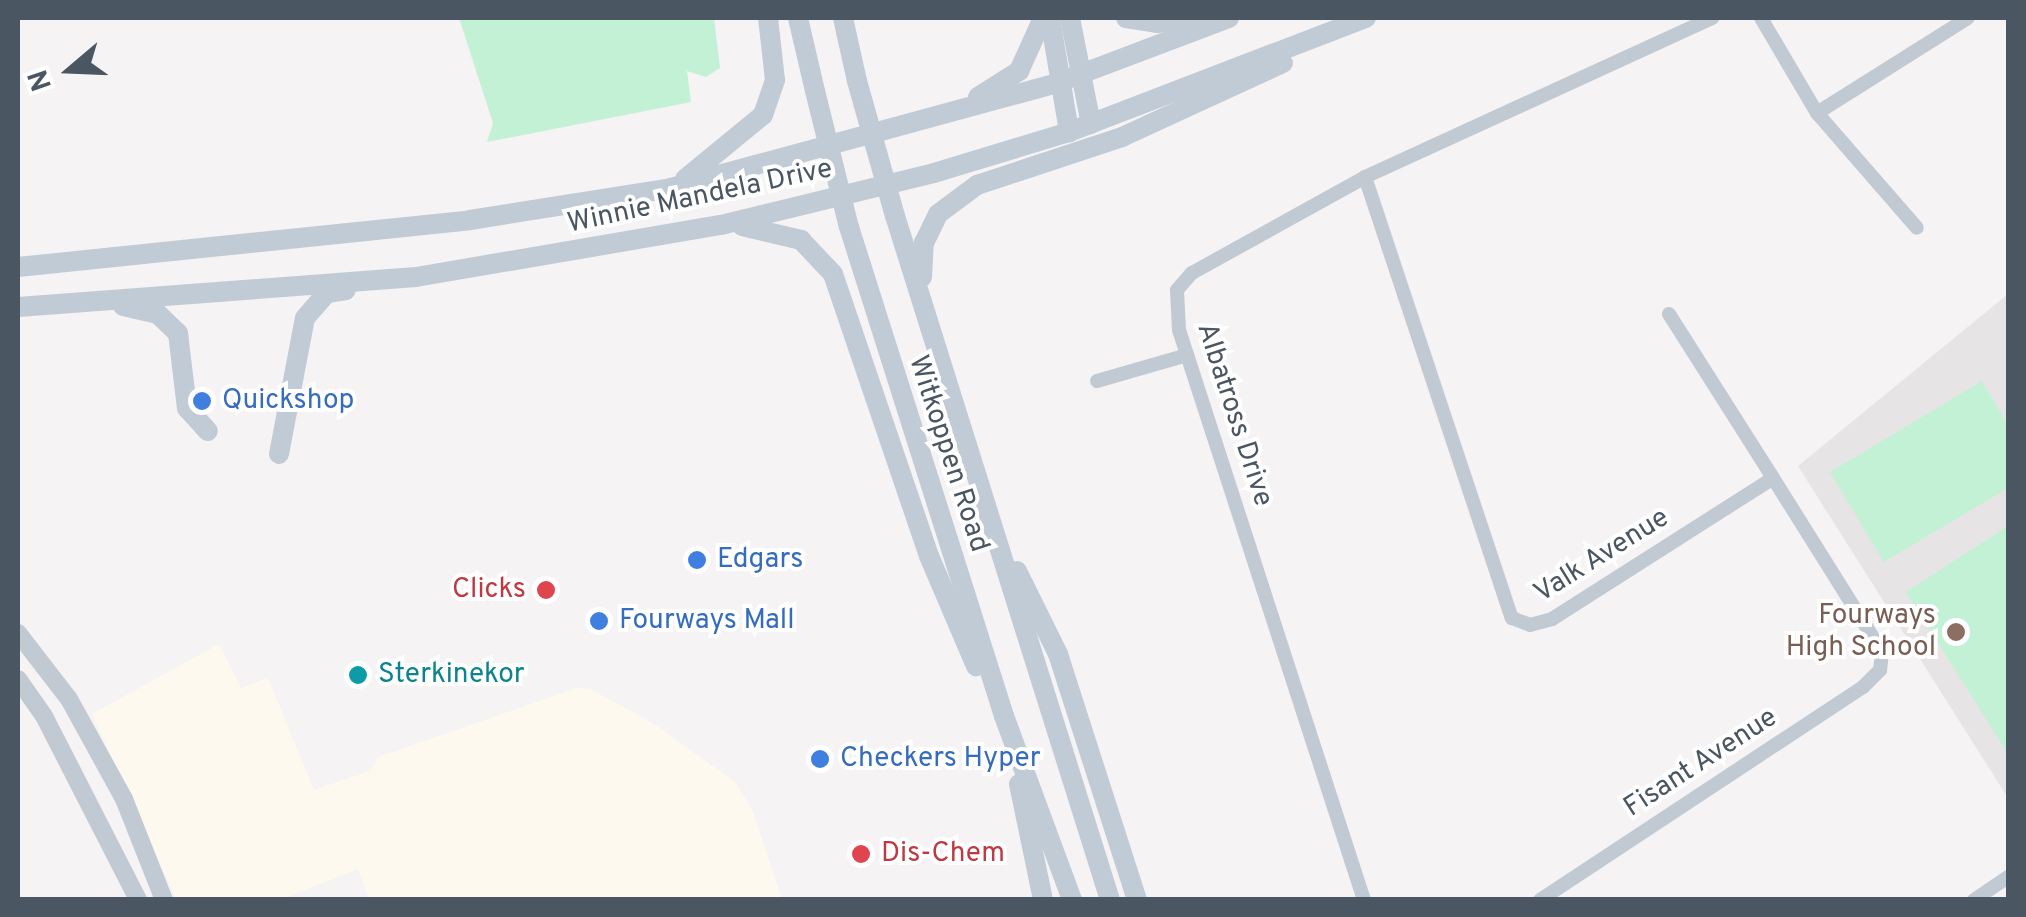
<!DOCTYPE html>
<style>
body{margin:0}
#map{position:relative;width:2026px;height:917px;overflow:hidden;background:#f5f3f3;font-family:Overpass,sans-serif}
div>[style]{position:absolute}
.commercial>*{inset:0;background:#fdf9ef}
.education>*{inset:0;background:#e6e4e5}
.green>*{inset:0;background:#c3f1d5}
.minor>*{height:14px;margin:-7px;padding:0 7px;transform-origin:7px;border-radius:7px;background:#c1cad2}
.tertiary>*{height:18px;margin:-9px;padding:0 9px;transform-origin:9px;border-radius:9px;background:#c1cad2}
.secondary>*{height:20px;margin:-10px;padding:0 10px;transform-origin:10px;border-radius:10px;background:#c1cbd6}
.secondary-bridge>*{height:20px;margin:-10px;padding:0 10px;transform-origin:10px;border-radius:10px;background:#c1cbd6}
.dots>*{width:28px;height:28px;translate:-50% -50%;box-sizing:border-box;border:5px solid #fff;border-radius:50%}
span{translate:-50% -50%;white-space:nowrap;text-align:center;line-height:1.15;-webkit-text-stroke:8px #fff;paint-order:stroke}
.street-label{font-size:28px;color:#4a5661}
.shop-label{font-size:28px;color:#366cbe}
.left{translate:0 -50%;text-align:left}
.health-label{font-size:28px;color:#be3a42}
.right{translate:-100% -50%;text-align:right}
.education-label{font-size:28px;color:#785e54}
.culture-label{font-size:28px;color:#0d838f}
.frame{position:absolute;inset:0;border:20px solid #4a5661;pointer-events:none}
.north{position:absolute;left:20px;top:20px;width:100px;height:100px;-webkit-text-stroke:8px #fff;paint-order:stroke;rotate:251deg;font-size:28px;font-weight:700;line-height:40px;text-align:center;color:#4a5661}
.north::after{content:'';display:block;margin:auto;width:35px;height:45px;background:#4a5661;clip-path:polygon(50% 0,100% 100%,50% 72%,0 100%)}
</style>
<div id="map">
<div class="commercial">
<div style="clip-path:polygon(219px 644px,241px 688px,268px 678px,314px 790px,370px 771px,378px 757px,577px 688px,590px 689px,651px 722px,735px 782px,752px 809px,782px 899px,369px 899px,358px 869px,281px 899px,176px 899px,92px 714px)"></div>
</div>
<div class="education">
<div style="clip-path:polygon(2008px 294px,2008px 798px,1798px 466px)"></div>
</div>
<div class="green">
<div style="clip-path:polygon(459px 18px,714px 18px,720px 68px,706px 77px,687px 71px,691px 102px,487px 142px,493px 123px)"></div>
<div style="clip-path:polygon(1982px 381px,2008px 425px,2008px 488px,1884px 562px,1830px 472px)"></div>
<div style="clip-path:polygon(2008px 526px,2008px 754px,1906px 592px)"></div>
</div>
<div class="minor">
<div style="left:1761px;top:18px;width:110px;rotate:59.5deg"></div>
<div style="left:1817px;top:113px;width:152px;rotate:49deg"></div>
<div style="left:1817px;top:113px;width:178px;rotate:-32.2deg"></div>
<div style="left:1365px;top:177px;width:465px;rotate:71.6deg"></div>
<div style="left:1512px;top:618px;width:19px;rotate:21deg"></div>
<div style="left:1530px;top:625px;width:23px;rotate:-15deg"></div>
<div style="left:1552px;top:619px;width:262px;rotate:-32.5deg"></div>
<div style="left:1773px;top:478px;width:205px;rotate:57.9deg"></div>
<div style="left:1882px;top:652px;width:18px;rotate:96deg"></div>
<div style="left:1880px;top:670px;width:24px;rotate:135deg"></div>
<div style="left:1863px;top:687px;width:387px;rotate:146.6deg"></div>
<div style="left:1669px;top:314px;width:194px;rotate:57.6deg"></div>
<div style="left:1097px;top:381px;width:94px;rotate:-16.1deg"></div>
<div style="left:1364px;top:900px;width:599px;rotate:-107.98deg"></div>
<div style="left:1179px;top:330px;width:40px;rotate:-92.9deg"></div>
<div style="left:1177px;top:290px;width:23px;rotate:-49deg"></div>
<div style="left:1192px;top:273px;width:198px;rotate:-29deg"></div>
<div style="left:1365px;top:177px;width:382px;rotate:-24.6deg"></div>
<div style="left:1974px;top:900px;width:41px;rotate:-34.1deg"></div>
</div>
<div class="tertiary">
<div style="left:18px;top:633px;width:83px;rotate:52.3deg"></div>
<div style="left:69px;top:699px;width:114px;rotate:61.2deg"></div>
<div style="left:124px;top:799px;width:109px;rotate:68.4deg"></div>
<div style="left:18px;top:679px;width:45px;rotate:54.9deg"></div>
<div style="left:44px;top:716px;width:207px;rotate:62.9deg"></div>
</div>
<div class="secondary">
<div style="left:798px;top:18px;width:75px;rotate:76.9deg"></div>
<div style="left:843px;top:18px;width:65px;rotate:77.5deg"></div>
<div style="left:1050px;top:18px;width:116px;rotate:80.5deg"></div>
<div style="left:1070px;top:18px;width:108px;rotate:78.8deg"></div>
<div style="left:1126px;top:18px;width:31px;rotate:9deg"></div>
<div style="left:1157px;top:23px;width:37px;rotate:-8deg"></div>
<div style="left:978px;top:97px;width:49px;rotate:-32.4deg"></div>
<div style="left:1019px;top:71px;width:58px;rotate:-65.6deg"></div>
<div style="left:685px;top:179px;width:101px;rotate:-39.4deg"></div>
<div style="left:763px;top:115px;width:37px;rotate:-71deg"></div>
<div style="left:775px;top:80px;width:62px;rotate:-96.4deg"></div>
<div style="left:895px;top:216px;width:717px;rotate:72.55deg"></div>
<div style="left:742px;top:226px;width:61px;rotate:13.3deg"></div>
<div style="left:801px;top:240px;width:47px;rotate:46.7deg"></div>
<div style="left:833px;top:274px;width:298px;rotate:71.2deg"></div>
<div style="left:929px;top:556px;width:120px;rotate:66.9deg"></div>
<div style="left:849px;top:227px;width:513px;rotate:72.41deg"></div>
<div style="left:1004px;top:716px;width:196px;rotate:69.7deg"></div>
<div style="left:18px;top:267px;width:454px;rotate:-5.9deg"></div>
<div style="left:470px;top:220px;width:204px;rotate:-9deg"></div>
<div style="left:671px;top:188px;width:400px;rotate:-15.2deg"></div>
<div style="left:1057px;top:83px;width:184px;rotate:-20.7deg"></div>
<div style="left:922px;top:277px;width:34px;rotate:-87deg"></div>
<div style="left:924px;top:243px;width:32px;rotate:-64deg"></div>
<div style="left:938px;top:214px;width:49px;rotate:-36.6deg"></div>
<div style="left:977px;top:185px;width:153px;rotate:-18.3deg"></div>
<div style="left:1122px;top:137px;width:177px;rotate:-24.7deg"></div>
<div style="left:123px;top:306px;width:36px;rotate:13deg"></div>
<div style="left:158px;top:314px;width:28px;rotate:44deg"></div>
<div style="left:178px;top:333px;width:76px;rotate:83.2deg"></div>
<div style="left:187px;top:408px;width:31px;rotate:48deg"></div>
<div style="left:18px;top:307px;width:399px;rotate:-4.3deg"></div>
<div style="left:416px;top:277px;width:309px;rotate:-9.7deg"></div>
<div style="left:721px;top:225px;width:219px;rotate:-13.7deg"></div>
<div style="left:934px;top:173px;width:141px;rotate:-16.9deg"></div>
<div style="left:1069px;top:132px;width:318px;rotate:-21deg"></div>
<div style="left:279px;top:454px;width:138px;rotate:-79.2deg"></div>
<div style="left:305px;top:318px;width:33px;rotate:-49deg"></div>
<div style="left:327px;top:293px;width:19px;rotate:-9deg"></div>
<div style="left:1017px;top:571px;width:93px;rotate:63.7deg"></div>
<div style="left:1058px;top:654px;width:258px;rotate:72.2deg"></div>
<div style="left:1019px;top:784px;width:118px;rotate:78.3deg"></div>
</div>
<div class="secondary-bridge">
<div style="left:857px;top:81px;width:140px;rotate:74.3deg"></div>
<div style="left:815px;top:91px;width:140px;rotate:76deg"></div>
</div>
<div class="dots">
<div style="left:202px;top:401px;background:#3f7fe0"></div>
<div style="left:697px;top:560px;background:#3f7fe0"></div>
<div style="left:546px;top:590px;background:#e0444e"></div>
<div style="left:599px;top:621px;background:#3f7fe0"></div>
<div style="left:1956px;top:632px;background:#8d6e63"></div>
<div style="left:358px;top:675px;background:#0f9aa8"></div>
<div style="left:820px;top:759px;background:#3f7fe0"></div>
<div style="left:861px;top:854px;background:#e0444e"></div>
</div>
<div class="street-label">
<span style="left:700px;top:197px;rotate:-12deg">Winnie Mandela Drive</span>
<span style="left:1234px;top:415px;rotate:72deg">Albatross Drive</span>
<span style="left:948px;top:454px;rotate:72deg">Witkoppen Road</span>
<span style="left:1602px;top:556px;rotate:-32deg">Valk Avenue</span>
<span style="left:1701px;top:763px;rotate:-33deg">Fisant Avenue</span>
</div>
<div class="shop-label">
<span class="left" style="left:222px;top:401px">Quickshop</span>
<span class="left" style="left:717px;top:560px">Edgars</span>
<span class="left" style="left:619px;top:621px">Fourways Mall</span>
<span class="left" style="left:840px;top:759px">Checkers Hyper</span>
</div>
<div class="health-label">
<span class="right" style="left:526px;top:590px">Clicks</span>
<span class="left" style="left:881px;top:854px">Dis-Chem</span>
</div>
<div class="education-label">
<span class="right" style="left:1936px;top:632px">Fourways<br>High School</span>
</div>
<div class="culture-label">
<span class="left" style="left:378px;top:675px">Sterkinekor</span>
</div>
<div class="frame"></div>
<div class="north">N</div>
</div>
